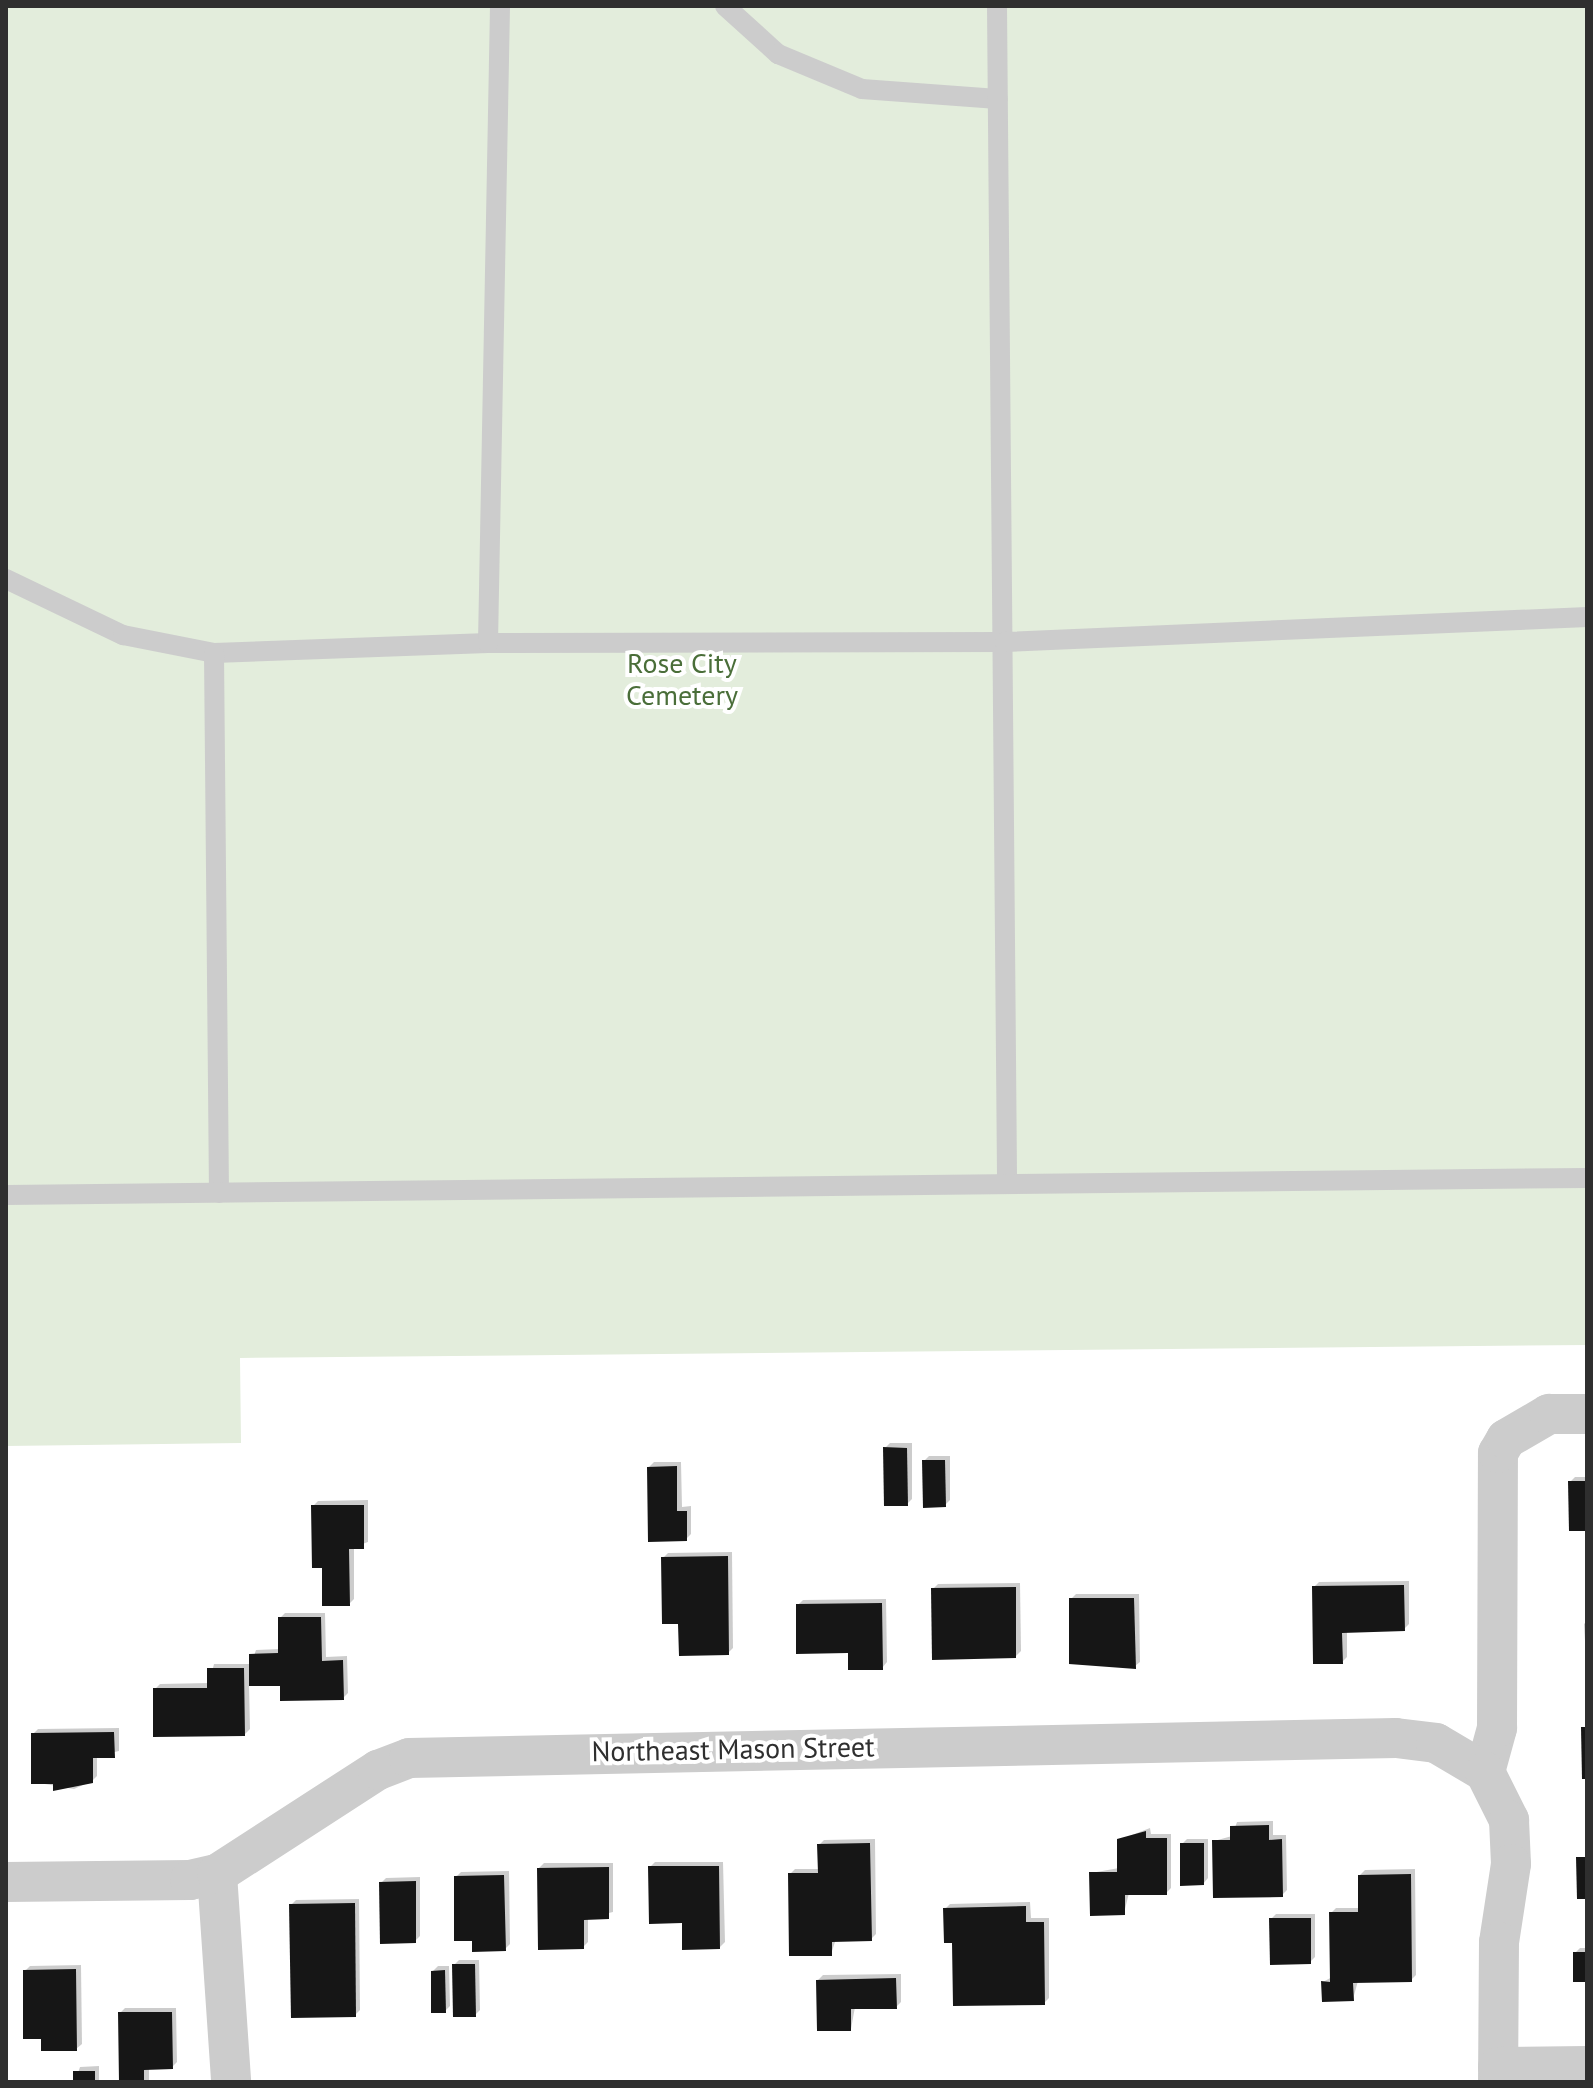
<!DOCTYPE html>
<style>
body{margin:0}
#map{position:relative;width:1593px;height:2088px;overflow:hidden;background:#fff;font-family:"PT Sans",sans-serif}
div>[style]{position:absolute}
.green>*{inset:0;background:#e3eddc}
.shadow>*{inset:0;background:#0003}
.building>*{inset:0;background:#161616}
.service>*{height:20px;margin:-10px;padding:0 10px;transform-origin:10px;border-radius:10px;background:#ccc}
.minor>*{height:40px;margin:-20px;padding:0 20px;transform-origin:20px;border-radius:20px;background:#ccc}
span{translate:-50% -50%;white-space:nowrap;text-align:center;line-height:1.15;-webkit-text-stroke:8px #fff;paint-order:stroke}
.park-label{font-size:28px;color:#4a6e39}
.street-label{font-size:28px;color:#2f2f2f}
.frame{position:absolute;inset:0;border:8px solid #2f2f2f;pointer-events:none}
</style>
<div id="map">
<div class="green">
<div style="clip-path:polygon(6px 6px,1587px 6px,1587px 1345px,240px 1358px,241px 1443px,6px 1446px)"></div>
</div>
<div class="shadow">
<div style="clip-path:polygon(890px 1443px,912px 1443px,912px 1499px,907px 1504px,885px 1448px)"></div>
<div style="clip-path:polygon(929px 1456px,950px 1456px,950px 1500px,945px 1505px,924px 1461px)"></div>
<div style="clip-path:polygon(654px 1462px,681px 1462px,682px 1507px,691px 1506px,691px 1534px,686px 1539px,649px 1467px)"></div>
<div style="clip-path:polygon(1575px 1477px,1587px 1477px,1587px 1529px,1570px 1482px)"></div>
<div style="clip-path:polygon(368px 1500px,368px 1542px,354px 1547px,354px 1599px,349px 1604px,324px 1566px,313px 1506px,318px 1501px)"></div>
<div style="clip-path:polygon(732px 1552px,733px 1648px,728px 1653px,680px 1622px,663px 1558px,668px 1553px)"></div>
<div style="clip-path:polygon(1409px 1581px,1409px 1624px,1404px 1629px,1347px 1630px,1347px 1657px,1342px 1662px,1314px 1587px,1319px 1582px)"></div>
<div style="clip-path:polygon(1020px 1583px,1021px 1651px,1016px 1656px,933px 1589px,938px 1584px)"></div>
<div style="clip-path:polygon(1076px 1594px,1139px 1594px,1140px 1662px,1135px 1666px,1071px 1599px)"></div>
<div style="clip-path:polygon(886px 1599px,887px 1662px,882px 1668px,850px 1651px,798px 1605px,803px 1600px)"></div>
<div style="clip-path:polygon(285px 1613px,325px 1613px,326px 1657px,347px 1656px,348px 1693px,343px 1698px,282px 1684px,249px 1684px,250px 1729px,245px 1734px,155px 1689px,160px 1684px,209px 1683px,214px 1664px,251px 1664px,256px 1650px,280px 1649px,280px 1618px)"></div>
<div style="clip-path:polygon(1587px 1621px,1587px 1676px,1584px 1624px)"></div>
<div style="clip-path:polygon(119px 1728px,119px 1751px,97px 1756px,97px 1776px,92px 1781px,74px 1789px,33px 1782px,33px 1734px,38px 1729px)"></div>
<div style="clip-path:polygon(1273px 1821px,1273px 1835px,1286px 1835px,1287px 1890px,1282px 1895px,1214px 1841px,1232px 1836px,1237px 1822px)"></div>
<div style="clip-path:polygon(1150px 1828px,1151px 1834px,1171px 1834px,1171px 1888px,1166px 1893px,1129px 1893px,1124px 1913px,1091px 1873px,1119px 1868px,1119px 1840px)"></div>
<div style="clip-path:polygon(875px 1839px,876px 1934px,871px 1939px,836px 1939px,831px 1954px,790px 1874px,795px 1869px,820px 1869px,819px 1845px,824px 1840px)"></div>
<div style="clip-path:polygon(1187px 1839px,1208px 1839px,1208px 1878px,1203px 1884px,1182px 1844px)"></div>
<div style="clip-path:polygon(655px 1862px,723px 1862px,725px 1942px,720px 1947px,684px 1921px,650px 1867px)"></div>
<div style="clip-path:polygon(544px 1863px,613px 1863px,613px 1912px,588px 1918px,588px 1942px,583px 1947px,539px 1868px)"></div>
<div style="clip-path:polygon(1415px 1869px,1416px 1975px,1411px 1980px,1358px 1981px,1353px 1999px,1323px 1982px,1332px 1977px,1331px 1913px,1336px 1908px,1360px 1908px,1360px 1875px,1365px 1870px)"></div>
<div style="clip-path:polygon(509px 1871px,510px 1944px,505px 1949px,474px 1939px,456px 1877px,461px 1872px)"></div>
<div style="clip-path:polygon(420px 1877px,420px 1936px,415px 1941px,381px 1883px,386px 1878px)"></div>
<div style="clip-path:polygon(359px 1899px,360px 2010px,355px 2015px,291px 1905px,296px 1900px)"></div>
<div style="clip-path:polygon(1030px 1902px,1031px 1918px,1049px 1918px,1049px 1998px,1044px 2003px,954px 1941px,945px 1909px,950px 1904px)"></div>
<div style="clip-path:polygon(1276px 1914px,1315px 1914px,1315px 1957px,1310px 1962px,1271px 1919px)"></div>
<div style="clip-path:polygon(1580px 1948px,1587px 1948px,1587px 1980px,1575px 1953px)"></div>
<div style="clip-path:polygon(459px 1960px,479px 1960px,480px 2010px,475px 2015px,454px 1965px)"></div>
<div style="clip-path:polygon(81px 1965px,82px 2044px,76px 2049px,43px 2037px,25px 1971px,30px 1966px)"></div>
<div style="clip-path:polygon(438px 1966px,449px 1966px,450px 2006px,445px 2011px,433px 1971px)"></div>
<div style="clip-path:polygon(901px 1974px,901px 2002px,896px 2007px,855px 2007px,851px 2029px,818px 1980px,823px 1975px)"></div>
<div style="clip-path:polygon(125px 2008px,176px 2008px,177px 2062px,172px 2067px,149px 2068px,149px 2082px,121px 2082px,120px 2013px)"></div>
<div style="clip-path:polygon(6px 2058px,7px 2058px,8px 2082px,6px 2082px)"></div>
<div style="clip-path:polygon(99px 2066px,99px 2082px,75px 2082px,80px 2067px)"></div>
</div>
<div class="building">
<div style="clip-path:polygon(883px 1447px,907px 1448px,908px 1506px,884px 1506px)"></div>
<div style="clip-path:polygon(922px 1460px,945px 1460px,946px 1507px,923px 1508px)"></div>
<div style="clip-path:polygon(677px 1466px,677px 1511px,687px 1511px,687px 1541px,648px 1542px,647px 1467px)"></div>
<div style="clip-path:polygon(1568px 1481px,1587px 1481px,1587px 1531px,1569px 1531px)"></div>
<div style="clip-path:polygon(311px 1505px,364px 1505px,364px 1549px,349px 1549px,350px 1606px,322px 1606px,322px 1568px,312px 1568px)"></div>
<div style="clip-path:polygon(728px 1556px,729px 1655px,679px 1656px,678px 1624px,662px 1624px,661px 1557px)"></div>
<div style="clip-path:polygon(1404px 1585px,1405px 1631px,1342px 1633px,1343px 1664px,1313px 1664px,1312px 1586px)"></div>
<div style="clip-path:polygon(1016px 1587px,1016px 1658px,932px 1660px,931px 1588px)"></div>
<div style="clip-path:polygon(1069px 1598px,1134px 1598px,1136px 1669px,1069px 1664px)"></div>
<div style="clip-path:polygon(882px 1603px,883px 1670px,848px 1670px,848px 1653px,796px 1654px,796px 1604px)"></div>
<div style="clip-path:polygon(278px 1617px,321px 1617px,322px 1661px,343px 1660px,344px 1700px,280px 1701px,280px 1686px,249px 1686px,249px 1654px,278px 1653px)"></div>
<div style="clip-path:polygon(207px 1668px,244px 1668px,245px 1736px,153px 1737px,153px 1688px,207px 1688px)"></div>
<div style="clip-path:polygon(1581px 1727px,1587px 1727px,1587px 1779px,1582px 1779px)"></div>
<div style="clip-path:polygon(114px 1732px,115px 1758px,93px 1758px,93px 1783px,53px 1791px,53px 1784px,31px 1784px,31px 1733px)"></div>
<div style="clip-path:polygon(1269px 1825px,1269px 1840px,1282px 1839px,1283px 1897px,1213px 1898px,1212px 1840px,1230px 1840px,1230px 1826px)"></div>
<div style="clip-path:polygon(1146px 1831px,1146px 1838px,1167px 1838px,1167px 1895px,1125px 1895px,1125px 1915px,1090px 1916px,1089px 1872px,1117px 1872px,1117px 1839px)"></div>
<div style="clip-path:polygon(870px 1843px,872px 1941px,832px 1942px,832px 1956px,789px 1956px,788px 1873px,818px 1873px,817px 1844px)"></div>
<div style="clip-path:polygon(1180px 1843px,1204px 1843px,1204px 1885px,1180px 1886px)"></div>
<div style="clip-path:polygon(1576px 1857px,1587px 1857px,1587px 1899px,1577px 1899px)"></div>
<div style="clip-path:polygon(648px 1866px,719px 1866px,720px 1949px,682px 1950px,682px 1923px,649px 1924px)"></div>
<div style="clip-path:polygon(609px 1867px,609px 1919px,584px 1920px,584px 1949px,538px 1950px,537px 1868px)"></div>
<div style="clip-path:polygon(1411px 1874px,1412px 1982px,1353px 1983px,1354px 2001px,1322px 2002px,1321px 1981px,1330px 1982px,1329px 1912px,1358px 1912px,1358px 1875px)"></div>
<div style="clip-path:polygon(504px 1875px,506px 1951px,472px 1952px,472px 1941px,454px 1941px,454px 1876px)"></div>
<div style="clip-path:polygon(416px 1881px,416px 1943px,380px 1944px,379px 1882px)"></div>
<div style="clip-path:polygon(355px 1903px,356px 2017px,291px 2018px,289px 1904px)"></div>
<div style="clip-path:polygon(1026px 1906px,1026px 1922px,1044px 1922px,1045px 2005px,953px 2006px,952px 1943px,944px 1943px,943px 1908px)"></div>
<div style="clip-path:polygon(1269px 1918px,1311px 1918px,1311px 1964px,1270px 1965px)"></div>
<div style="clip-path:polygon(1573px 1952px,1587px 1952px,1587px 1982px,1573px 1982px)"></div>
<div style="clip-path:polygon(452px 1964px,475px 1964px,476px 2017px,453px 2017px)"></div>
<div style="clip-path:polygon(76px 1969px,77px 2051px,41px 2051px,41px 2039px,23px 2039px,23px 1970px)"></div>
<div style="clip-path:polygon(445px 1970px,446px 2013px,431px 2013px,431px 1971px)"></div>
<div style="clip-path:polygon(896px 1978px,897px 2009px,851px 2009px,851px 2031px,817px 2031px,816px 1980px)"></div>
<div style="clip-path:polygon(118px 2012px,172px 2012px,173px 2069px,144px 2070px,144px 2082px,119px 2082px)"></div>
<div style="clip-path:polygon(73px 2071px,95px 2071px,95px 2082px,73px 2082px)"></div>
</div>
<div class="service">
<div style="left:725px;top:6px;width:72px;rotate:42.2deg"></div>
<div style="left:778px;top:54px;width:91px;rotate:22.6deg"></div>
<div style="left:862px;top:89px;width:136px;rotate:4.2deg"></div>
<div style="left:997px;top:6px;width:1177px;rotate:89.51deg"></div>
<div style="left:6px;top:579px;width:130px;rotate:25.6deg"></div>
<div style="left:123px;top:635px;width:93px;rotate:11.2deg"></div>
<div style="left:214px;top:653px;width:274px;rotate:-2.1deg"></div>
<div style="left:488px;top:643px;width:517px;rotate:-0.11deg"></div>
<div style="left:1005px;top:642px;width:583px;rotate:-2.46deg"></div>
<div style="left:488px;top:643px;width:637px;rotate:-88.92deg"></div>
<div style="left:214px;top:653px;width:540px;rotate:89.47deg"></div>
<div style="left:6px;top:1195px;width:1581px;rotate:-0.62deg"></div>
</div>
<div class="minor">
<div style="left:1485px;top:1772px;width:46px;rotate:-74.7deg"></div>
<div style="left:1497px;top:1728px;width:275px;rotate:-89.8deg"></div>
<div style="left:1498px;top:1453px;width:16px;rotate:-60deg"></div>
<div style="left:1506px;top:1439px;width:50px;rotate:-30.2deg"></div>
<div style="left:1549px;top:1414px;width:38px"></div>
<div style="left:217px;top:1874px;width:208px;rotate:86.1deg"></div>
<div style="left:6px;top:1882px;width:184px;rotate:-0.6deg"></div>
<div style="left:190px;top:1880px;width:28px;rotate:-13deg"></div>
<div style="left:217px;top:1874px;width:192px;rotate:-32.9deg"></div>
<div style="left:378px;top:1770px;width:33px;rotate:-21deg"></div>
<div style="left:409px;top:1758px;width:987px;rotate:-1.16deg"></div>
<div style="left:1396px;top:1738px;width:40px;rotate:7.1deg"></div>
<div style="left:1436px;top:1743px;width:57px;rotate:30.6deg"></div>
<div style="left:1485px;top:1772px;width:54px;rotate:63.4deg"></div>
<div style="left:1509px;top:1820px;width:44px;rotate:87.4deg"></div>
<div style="left:1511px;top:1864px;width:79px;rotate:98.7deg"></div>
<div style="left:1499px;top:1942px;width:140px;rotate:90.4deg"></div>
<div style="left:1498px;top:2067px;width:89px;rotate:-0.6deg"></div>
</div>
<div class="park-label">
<span style="left:682px;top:679px">Rose City<br>Cemetery</span>
</div>
<div class="street-label">
<span style="left:733px;top:1749px;rotate:-1deg">Northeast Mason Street</span>
</div>
<div class="frame"></div>
</div>
